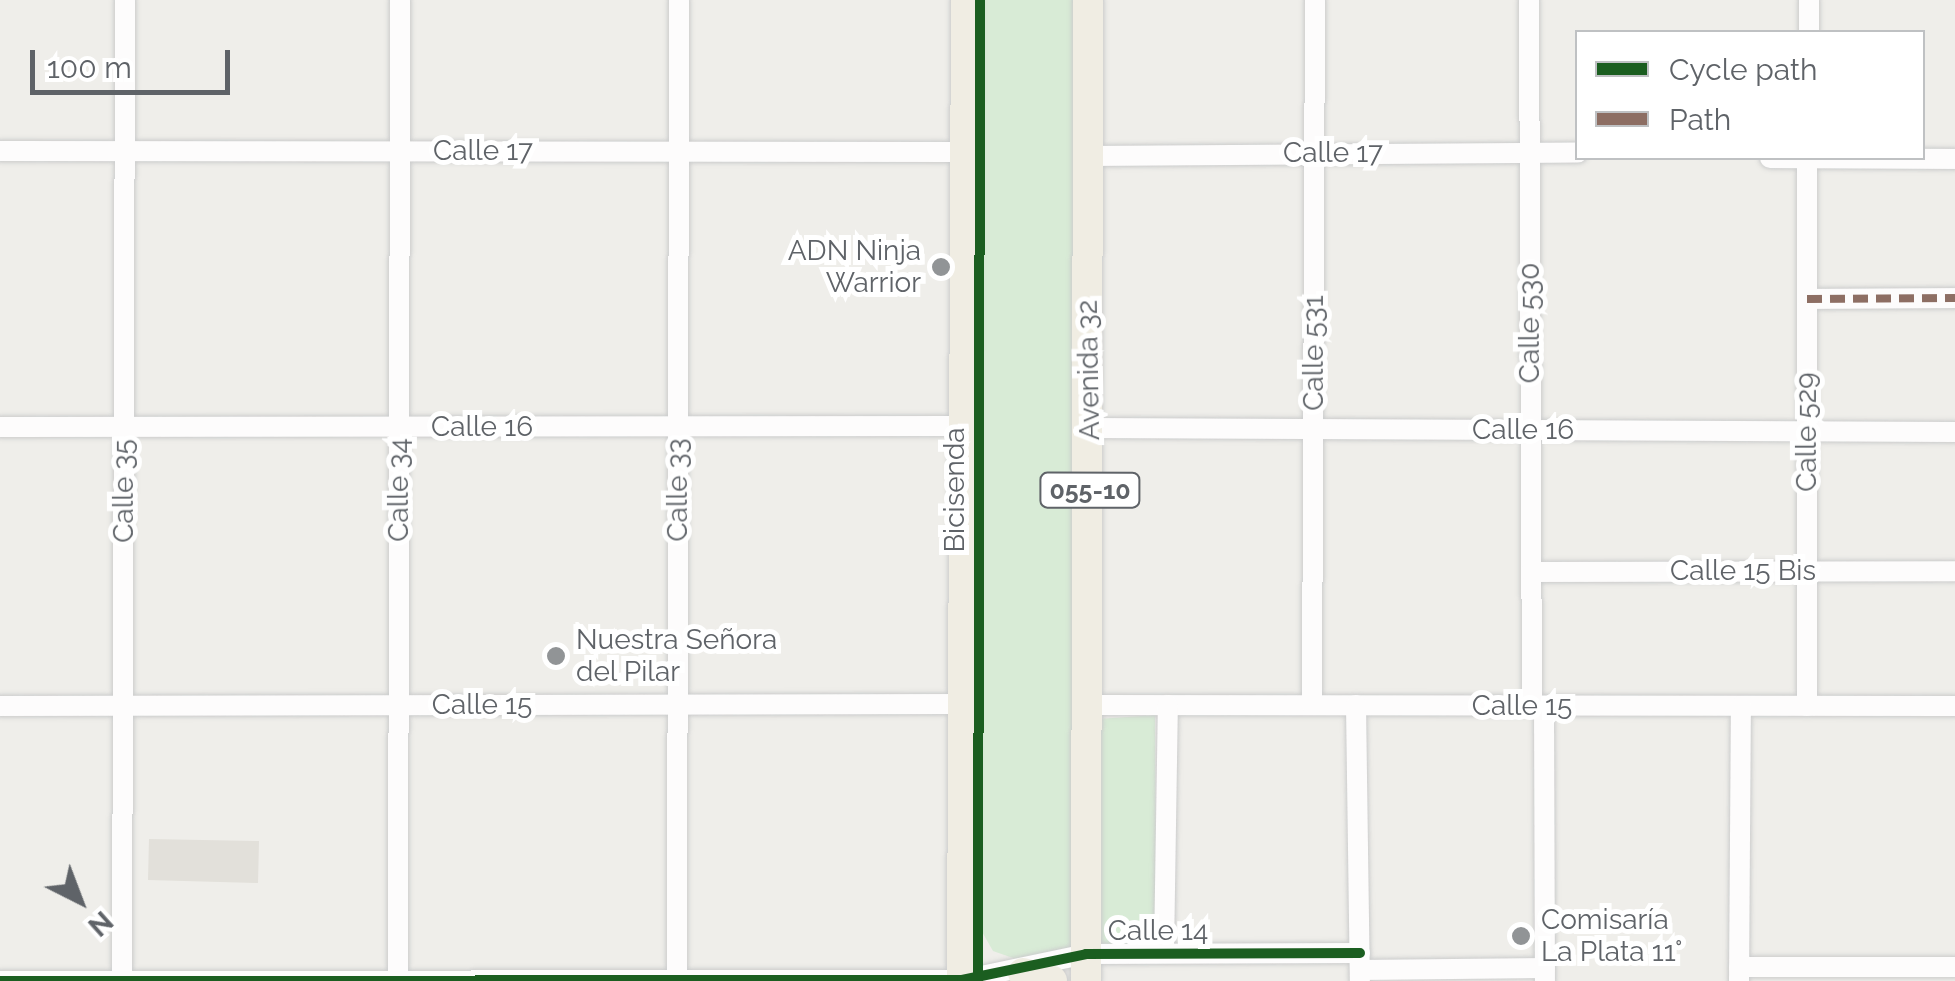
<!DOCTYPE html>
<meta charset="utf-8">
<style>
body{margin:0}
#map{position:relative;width:1955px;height:981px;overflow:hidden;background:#efeeea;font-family:Raleway,sans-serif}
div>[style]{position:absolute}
.education>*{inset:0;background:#e2e0da}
.green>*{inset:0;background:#d8ebd6}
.roads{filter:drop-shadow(0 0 2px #cbcccc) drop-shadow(0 0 2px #cbcccc)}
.minor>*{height:20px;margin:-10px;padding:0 10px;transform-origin:10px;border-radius:10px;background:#fdfcfc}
.highway>*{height:30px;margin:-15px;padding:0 15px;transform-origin:15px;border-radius:15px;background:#f0ede3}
.quiet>*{height:8px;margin-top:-4px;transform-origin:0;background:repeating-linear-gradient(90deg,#8d6e63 0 15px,transparent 0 23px)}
.cycleway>*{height:10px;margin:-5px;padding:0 5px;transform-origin:5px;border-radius:5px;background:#1b5e20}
.dots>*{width:28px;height:28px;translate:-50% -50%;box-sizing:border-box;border:5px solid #fff;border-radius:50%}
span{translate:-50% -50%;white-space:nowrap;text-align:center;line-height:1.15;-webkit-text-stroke:10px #fff;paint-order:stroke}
.shield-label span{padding:2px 8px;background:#fff;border:2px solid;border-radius:8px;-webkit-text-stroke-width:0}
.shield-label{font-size:25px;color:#5f6368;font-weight:700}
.street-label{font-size:28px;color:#5f6368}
.poi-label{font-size:28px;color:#5f6368}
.right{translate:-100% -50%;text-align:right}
.left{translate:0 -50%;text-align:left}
.legend{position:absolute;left:1575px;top:30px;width:350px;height:130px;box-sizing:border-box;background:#fff;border:2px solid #bfc1c3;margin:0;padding:12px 18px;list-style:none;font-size:30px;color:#5f6368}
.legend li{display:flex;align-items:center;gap:20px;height:50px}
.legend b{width:50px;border:2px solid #bfc1c3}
.north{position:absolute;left:30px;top:851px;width:100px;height:100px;-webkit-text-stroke:8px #fff;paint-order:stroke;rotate:138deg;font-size:28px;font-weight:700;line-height:40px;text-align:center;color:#5f6368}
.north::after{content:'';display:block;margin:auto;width:35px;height:45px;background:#5f6368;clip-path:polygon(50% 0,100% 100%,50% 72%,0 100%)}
.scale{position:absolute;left:30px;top:50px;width:200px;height:45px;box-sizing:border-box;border:5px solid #5f6368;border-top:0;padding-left:12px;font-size:30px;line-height:35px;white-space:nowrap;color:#5f6368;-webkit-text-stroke:8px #fff;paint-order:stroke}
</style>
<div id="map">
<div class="education">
<div style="clip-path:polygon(149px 839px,259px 841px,258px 883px,148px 880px)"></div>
</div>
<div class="green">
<div style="clip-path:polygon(977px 0,1080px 0,1082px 947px,1024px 962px,993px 951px,977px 923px)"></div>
<div style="clip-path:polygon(1155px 715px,1156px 942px,1098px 946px,1098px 719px)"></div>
</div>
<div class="roads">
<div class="minor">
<div style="left:1529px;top:0;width:705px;rotate:89.76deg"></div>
<div style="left:1809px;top:32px;width:32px;rotate:-90deg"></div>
<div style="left:0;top:151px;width:966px;rotate:0.06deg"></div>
<div style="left:1088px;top:156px;width:490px;rotate:-0.4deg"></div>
<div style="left:1770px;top:158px;width:185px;rotate:0.3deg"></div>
<div style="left:1807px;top:158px;width:548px;rotate:90deg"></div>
<div style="left:1807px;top:299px;width:148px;rotate:-0.4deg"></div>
<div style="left:0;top:427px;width:965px;rotate:-0.06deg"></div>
<div style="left:1090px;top:428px;width:865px;rotate:0.26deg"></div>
<div style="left:1531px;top:572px;width:424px;rotate:-0.1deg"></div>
<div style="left:1089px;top:705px;width:866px;rotate:0.07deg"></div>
<div style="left:1312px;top:705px;width:705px;rotate:-89.76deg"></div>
<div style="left:1356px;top:705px;width:276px;rotate:89.2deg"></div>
<div style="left:0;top:706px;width:964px;rotate:-0.12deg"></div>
<div style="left:1544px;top:706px;width:275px;rotate:89.8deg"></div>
<div style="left:1164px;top:952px;width:247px;rotate:-89.1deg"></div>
<div style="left:1739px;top:967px;width:216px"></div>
<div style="left:1360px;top:970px;width:185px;rotate:-0.6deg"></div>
<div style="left:0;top:981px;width:962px;rotate:-0.06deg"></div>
<div style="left:962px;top:980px;width:127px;rotate:-11.8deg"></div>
<div style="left:1086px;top:954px;width:274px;rotate:-0.2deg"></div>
<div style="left:122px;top:981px;width:981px;rotate:-89.82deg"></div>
<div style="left:398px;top:981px;width:981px;rotate:-89.88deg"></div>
<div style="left:677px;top:981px;width:981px;rotate:-89.88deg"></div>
<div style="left:1739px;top:981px;width:275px;rotate:-89.6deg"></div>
</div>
<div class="highway">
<div style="left:1023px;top:973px;width:30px;rotate:15deg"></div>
<div style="left:962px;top:981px;width:981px;rotate:-89.77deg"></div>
<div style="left:1086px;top:981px;width:981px;rotate:-89.88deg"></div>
</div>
</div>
<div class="quiet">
<div style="left:1807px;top:299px;width:148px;rotate:-0.4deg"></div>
</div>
<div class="cycleway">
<div style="left:0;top:981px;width:962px;rotate:-0.06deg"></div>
<div style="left:962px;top:980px;width:127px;rotate:-11.8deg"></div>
<div style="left:1086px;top:954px;width:274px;rotate:-0.2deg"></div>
<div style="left:978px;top:981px;width:981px;rotate:-89.88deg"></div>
</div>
<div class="dots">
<div style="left:941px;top:267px;background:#919496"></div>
<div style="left:556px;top:656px;background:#919496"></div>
<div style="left:1521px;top:936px;background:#919496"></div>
</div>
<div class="shield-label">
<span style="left:1090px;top:490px">055-10</span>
</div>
<div class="street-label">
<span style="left:483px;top:151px">Calle 17</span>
<span style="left:1333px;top:153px">Calle 17</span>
<span style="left:1530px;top:323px;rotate:-90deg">Calle 530</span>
<span style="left:1314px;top:353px;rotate:-90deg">Calle 531</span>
<span style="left:1089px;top:370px;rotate:-91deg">Avenida 32</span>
<span style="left:482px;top:427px">Calle 16</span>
<span style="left:1523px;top:430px">Calle 16</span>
<span style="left:1807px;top:432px;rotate:-90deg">Calle 529</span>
<span style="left:399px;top:490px;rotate:-90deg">Calle 34</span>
<span style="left:678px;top:490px;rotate:-90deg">Calle 33</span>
<span style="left:955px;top:490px;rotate:-90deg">Bicisenda</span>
<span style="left:124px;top:491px;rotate:-90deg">Calle 35</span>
<span style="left:1743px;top:571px">Calle 15 Bis</span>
<span style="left:482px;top:705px">Calle 15</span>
<span style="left:1522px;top:706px">Calle 15</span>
<span style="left:1158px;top:931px">Calle 14</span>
</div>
<div class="poi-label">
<span class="right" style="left:921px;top:267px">ADN Ninja<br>Warrior</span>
<span class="left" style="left:576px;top:656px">Nuestra Señora<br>del Pilar</span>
<span class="left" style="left:1541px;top:936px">Comisaría<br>La Plata 11°</span>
</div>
<ul class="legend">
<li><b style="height:12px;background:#1b5e20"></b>Cycle path</li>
<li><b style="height:12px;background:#8d6e63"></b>Path</li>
</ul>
<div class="north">N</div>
<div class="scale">100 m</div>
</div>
